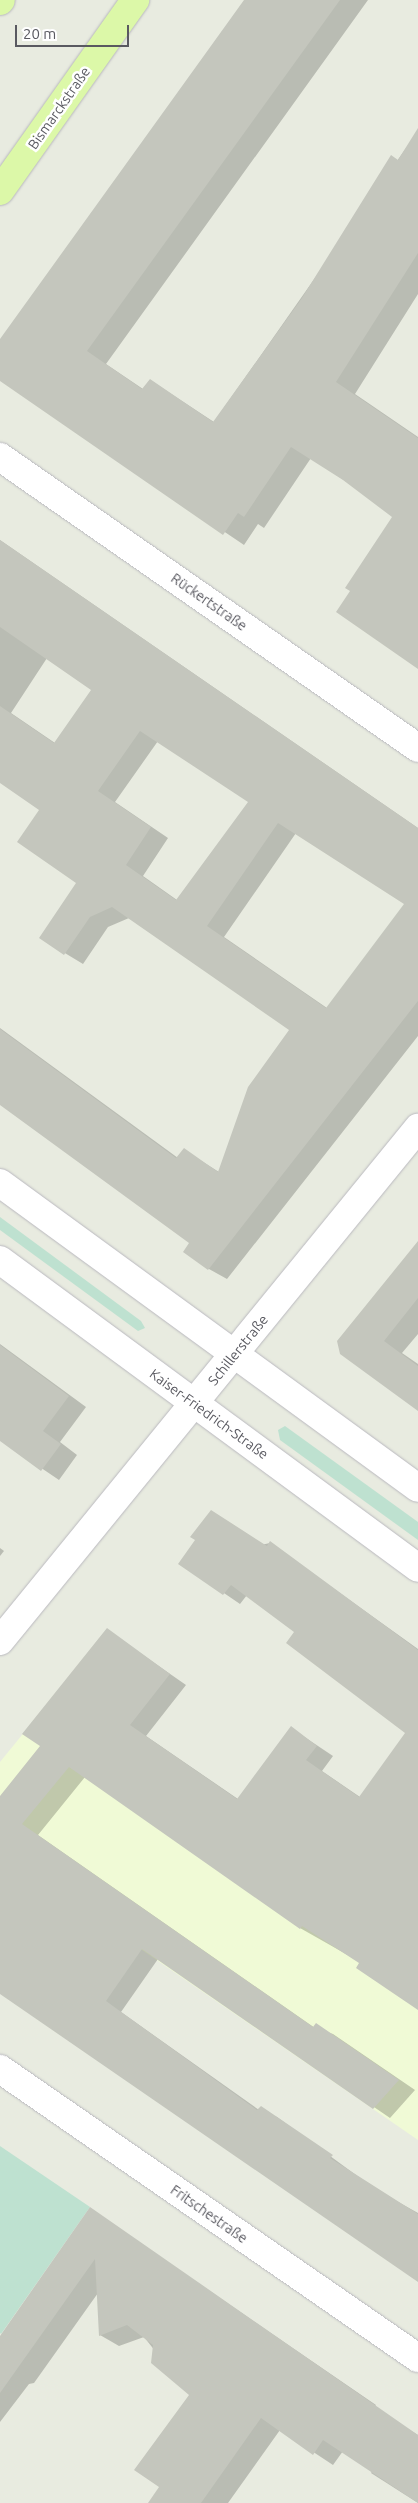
<!DOCTYPE html>
<meta charset="utf-8">
<style>
body{margin:0}
#map{position:relative;width:418px;height:2503px;overflow:hidden;background:#e8ebe0;font-family:Ubuntu,sans-serif}
div>[style]{position:absolute}
.commercial>*{inset:0;background:#f0fad6}
.green>*{inset:0;background:#bee1d0}
.shadow>*{inset:0;background:#0003}
.building>*{inset:0;background:#c4c6bd}
.roads{filter:drop-shadow(0 0 1px #b9b8be) drop-shadow(0 0 1px #b9b8be)}
.minor>*{height:28px;margin:-14px;padding:0 14px;transform-origin:14px;border-radius:14px;background:#fff}
.secondary>*{height:28px;margin:-14px;padding:0 14px;transform-origin:14px;border-radius:14px;background:#fff}
.primary>*{height:28px;margin:-14px;padding:0 14px;transform-origin:14px;border-radius:14px;background:#dcf8a8}
span{translate:-50% -50%;white-space:nowrap;text-align:center;line-height:1.15;-webkit-text-stroke:5px #fff;paint-order:stroke}
.street-label{font-size:14px;color:#595960}
.scale{position:absolute;left:15px;top:25px;width:114px;height:22px;box-sizing:border-box;border:2px solid #595960;border-top:0;padding-left:6px;font-size:15px;line-height:18px;white-space:nowrap;color:#595960;-webkit-text-stroke:4px #fff;paint-order:stroke}
</style>
<div id="map">
<div class="commercial">
<div style="clip-path:polygon(44px 1708px,418px 1966px,418px 2140px,0 1852px,0 1762px)"></div>
</div>
<div class="green">
<div style="clip-path:polygon(0 1217px,141px 1321px,145px 1328px,138px 1331px,0 1230px)"></div>
<div style="clip-path:polygon(285px 1426px,418px 1522px,418px 1540px,280px 1440px,278px 1430px)"></div>
<div style="clip-path:polygon(0 2146px,90px 2207px,1px 2334px,0 2333px)"></div>
</div>
<div class="shadow">
<div style="clip-path:polygon(245px 0,368px 0,106px 364px,143px 389px,150px 380px,214px 422px,418px 131px,418px 294px,355px 394px,418px 437px,418px 667px,394px 517px,381px 505px,311px 458px,264px 528px,258px 524px,244px 545px,0 380px,0 341px)"></div>
<div style="clip-path:polygon(evenodd,0 540px,418px 828px,418px 1036px,227px 1279px,209px 1269px,191px 1243px,0 1104px,0 1028px,178px 1158px,184px 1150px,219px 1172px,291px 1030px,129px 918px,108px 927px,83px 964px,40px 938px,78px 883px,41px 810px,0 780px,0 540px,47px 658px,93px 689px,55px 743px,11px 713px,47px 658px,0 540px,158px 741px,250px 802px,177px 900px,143px 876px,168px 838px,115px 802px,158px 741px,0 540px,296px 833px,406px 904px,327px 1008px,224px 937px,296px 833px)"></div>
<div style="clip-path:polygon(418px 1243px,418px 1334px,402px 1353px,418px 1364px,418px 1409px,341px 1353px)"></div>
<div style="clip-path:polygon(0 1344px,86px 1407px,60px 1442px,77px 1455px,59px 1480px,0 1440px)"></div>
<div style="clip-path:polygon(270px 1543px,418px 1649px,418px 2009px,360px 1962px,300px 1928px,85px 1777px,38px 1835px,315px 2028px,333px 2034px,415px 2090px,390px 2118px,158px 1959px,121px 2012px,259px 2110px,277px 2117px,375px 2189px,418px 2213px,418px 2281px,0 1993px,0 1798px,42px 1746px,107px 1630px,186px 1685px,146px 1736px,238px 1799px,291px 1728px,333px 1756px,322px 1771px,360px 1797px,407px 1733px,296px 1632px,247px 1595px,240px 1604px,180px 1563px)"></div>
<div style="clip-path:polygon(0 1548px,4px 1551px,0 1556px)"></div>
<div style="clip-path:polygon(90px 2209px,376px 2405px,333px 2465px,280px 2430px,228px 2503px,150px 2503px,161px 2487px,190px 2395px,144px 2337px,119px 2346px,100px 2335px,98px 2293px,34px 2383px,29px 2384px,0 2422px,0 2340px)"></div>
<div style="clip-path:polygon(403px 2426px,418px 2435px,418px 2503px,371px 2473px)"></div>
</div>
<div class="building">
<div style="clip-path:polygon(244px 0,340px 0,87px 351px,142px 389px,150px 379px,213px 422px,302px 298px,391px 155px,398px 160px,418px 128px,418px 253px,336px 382px,418px 438px,418px 669px,336px 612px,350px 591px,345px 588px,392px 517px,343px 480px,291px 447px,244px 517px,238px 513px,223px 535px,0 381px,0 339px)"></div>
<div style="clip-path:polygon(evenodd,0 540px,418px 828px,418px 1001px,208px 1270px,183px 1252px,189px 1243px,0 1105px,0 1029px,176px 1158px,184px 1148px,218px 1172px,248px 1087px,289px 1030px,112px 907px,90px 917px,64px 955px,39px 938px,76px 883px,17px 842px,39px 810px,0 783px,0 706px,54px 743px,91px 690px,0 627px,0 540px,140px 731px,248px 802px,176px 900px,126px 865px,151px 827px,98px 791px,140px 731px,0 540px,278px 823px,404px 904px,326px 1008px,207px 926px,278px 823px)"></div>
<div style="clip-path:polygon(418px 1241px,418px 1298px,384px 1341px,418px 1366px,418px 1411px,340px 1354px,337px 1341px)"></div>
<div style="clip-path:polygon(0 1345px,69px 1396px,43px 1431px,61px 1444px,41px 1471px,0 1441px)"></div>
<div style="clip-path:polygon(211px 1510px,267px 1546px,270px 1541px,418px 1650px,418px 2010px,356px 1968px,359px 1963px,302px 1926px,300px 1929px,69px 1767px,22px 1824px,313px 2027px,316px 2023px,399px 2080px,373px 2109px,142px 1949px,106px 2001px,257px 2110px,261px 2106px,333px 2155px,330px 2158px,418px 2214px,418px 2282px,0 1994px,0 1796px,40px 1746px,22px 1734px,107px 1628px,170px 1674px,130px 1725px,237px 1799px,291px 1726px,317px 1746px,306px 1760px,359px 1797px,405px 1733px,286px 1643px,294px 1632px,231px 1585px,223px 1595px,178px 1564px,195px 1540px,190px 1537px)"></div>
<div style="clip-path:polygon(90px 2207px,418px 2435px,418px 2503px,323px 2440px,313px 2455px,261px 2418px,201px 2503px,148px 2503px,159px 2487px,134px 2470px,189px 2395px,151px 2363px,153px 2345px,127px 2325px,99px 2336px,95px 2259px,0 2393px,0 2336px)"></div>
</div>
<div class="roads">
<div class="minor">
<div style="left:0;top:457px;width:509px;rotate:34.84deg"></div>
<div style="left:0;top:1641px;width:662px;rotate:-50.83deg"></div>
<div style="left:0;top:2069px;width:508px;rotate:34.66deg"></div>
</div>
<div class="secondary">
<div style="left:0;top:1183px;width:517px;rotate:36.12deg"></div>
<div style="left:0;top:1260px;width:519px;rotate:36.38deg"></div>
</div>
<div class="primary">
<div style="left:0;top:1px;width:1px;rotate:-45deg"></div>
<div style="left:0;top:191px;width:234px;rotate:-54.7deg"></div>
</div>
</div>
<div class="street-label">
<span style="left:59px;top:108px;rotate:-55deg">Bismarckstraße</span>
<span style="left:209px;top:602px;rotate:35deg">Rückertstraße</span>
<span style="left:238px;top:1350px;rotate:-51deg">Schillerstraße</span>
<span style="left:209px;top:1414px;rotate:36deg">Kaiser-Friedrich-Straße</span>
<span style="left:209px;top:2214px;rotate:35deg">Fritschestraße</span>
</div>
<div class="scale">20 m</div>
</div>
